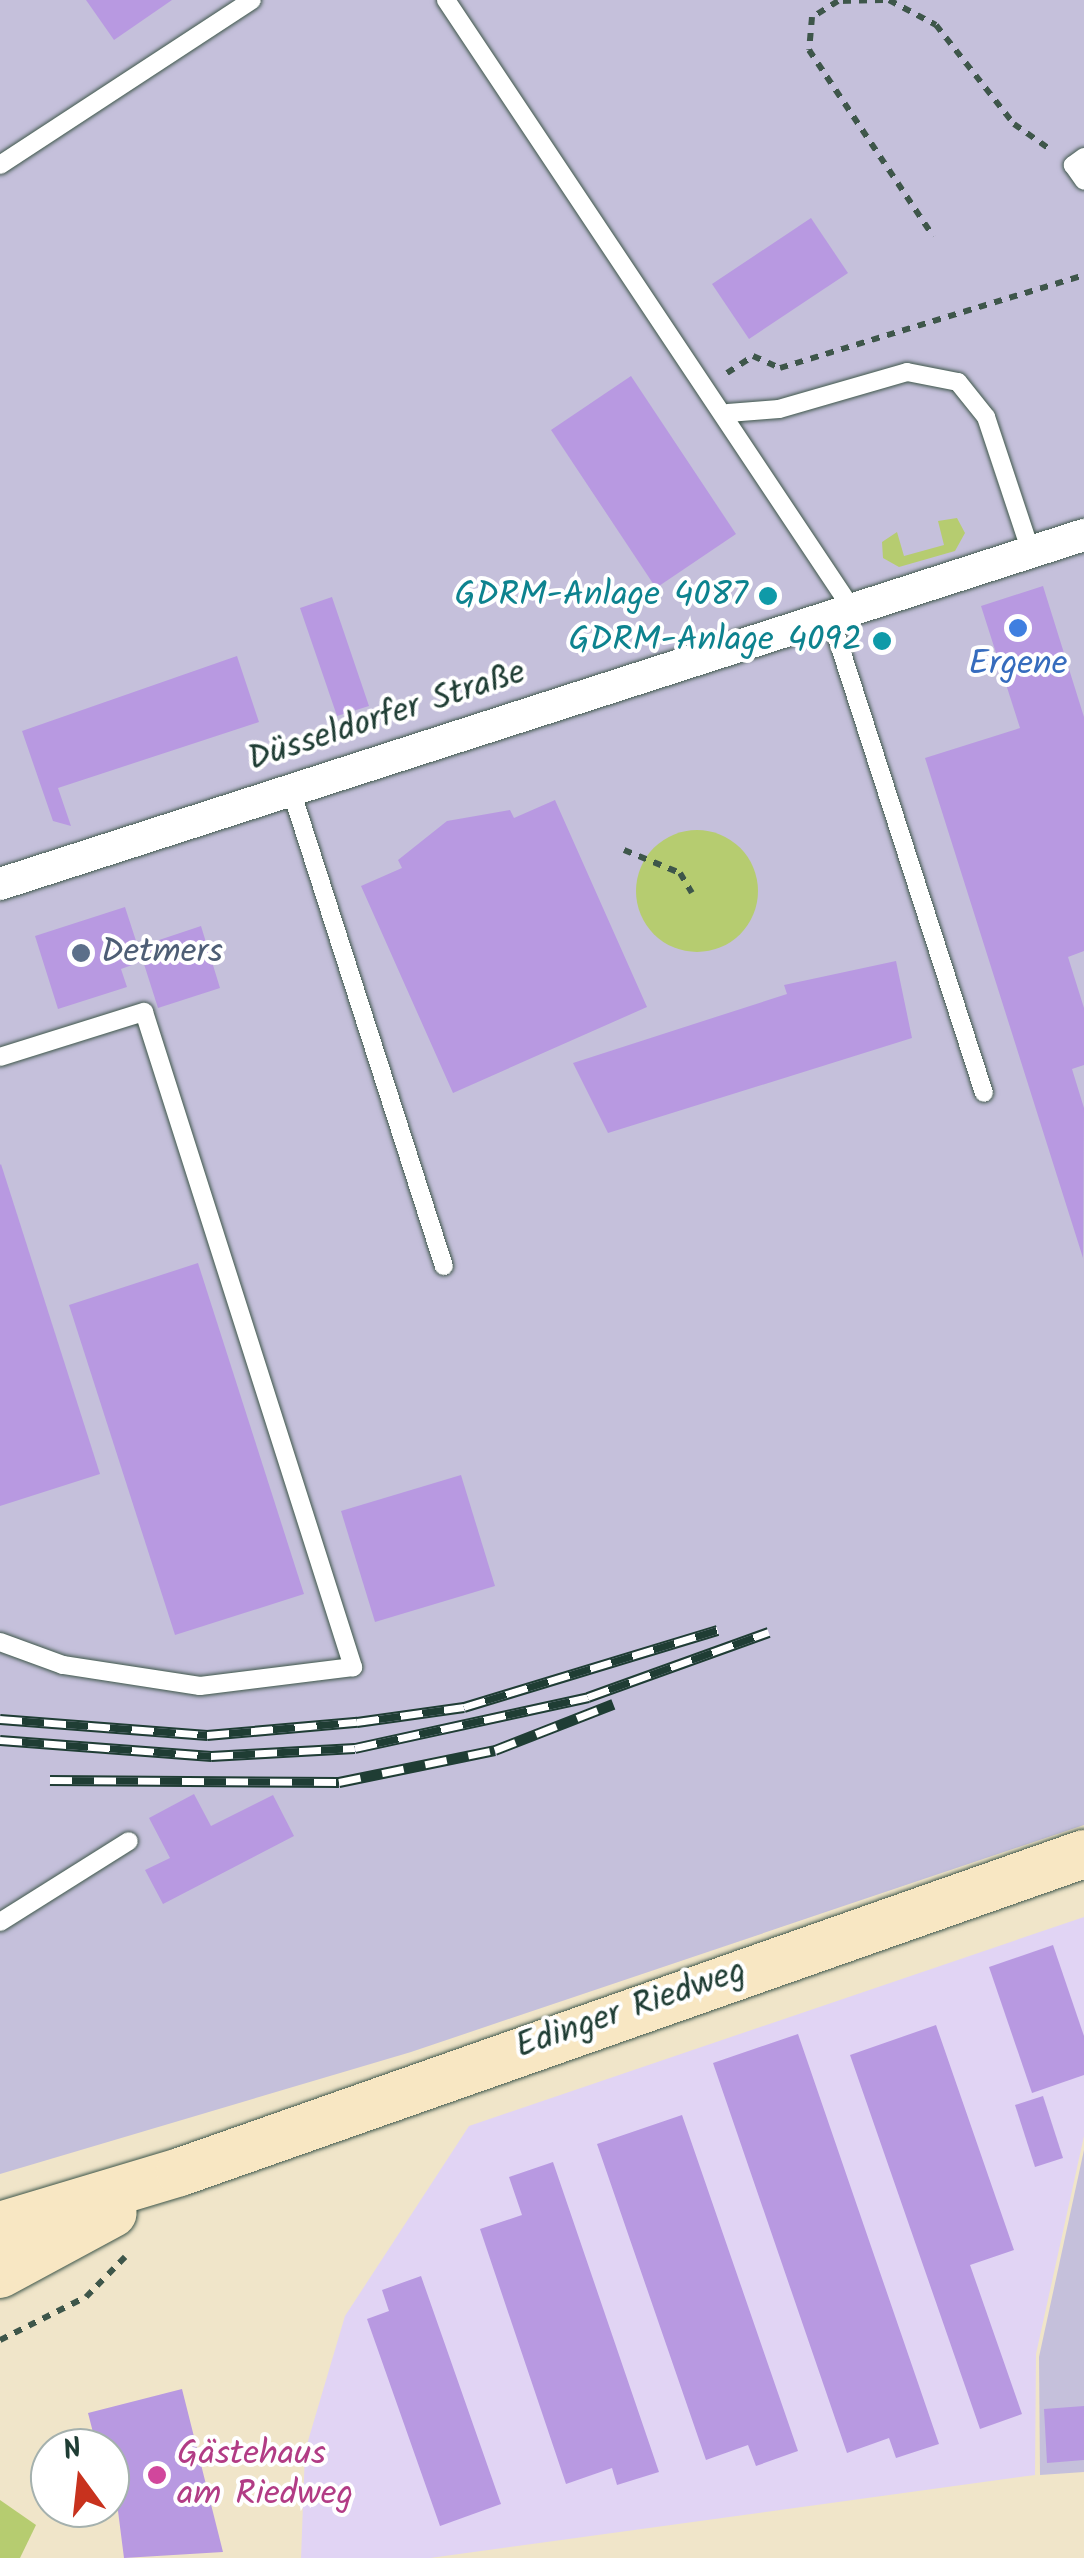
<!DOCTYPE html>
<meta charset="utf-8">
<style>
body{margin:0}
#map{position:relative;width:1084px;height:2558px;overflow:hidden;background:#f0e5c9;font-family:Kalam,sans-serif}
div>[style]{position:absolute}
.built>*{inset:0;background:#e1d4f4}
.industrial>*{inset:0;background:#c5c0db}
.green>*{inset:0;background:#b6cc70}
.round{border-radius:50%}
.building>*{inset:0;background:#b899e1}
.path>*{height:6px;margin-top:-3px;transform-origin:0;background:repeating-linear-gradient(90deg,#3e564a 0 8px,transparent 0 16px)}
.roads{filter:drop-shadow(0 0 2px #3e564a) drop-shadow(0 0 2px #3e564a)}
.service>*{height:18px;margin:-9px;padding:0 9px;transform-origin:9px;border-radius:9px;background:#fff}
.minor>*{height:32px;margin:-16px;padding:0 16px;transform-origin:16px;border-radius:16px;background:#fff}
.secondary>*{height:48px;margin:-24px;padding:0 24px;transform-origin:24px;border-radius:24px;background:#f8e7c3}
.rail>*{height:11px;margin-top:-5.5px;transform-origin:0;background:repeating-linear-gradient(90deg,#fff 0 22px,#1f3d34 0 44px);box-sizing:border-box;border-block:2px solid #1f3d34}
.dots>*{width:28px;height:28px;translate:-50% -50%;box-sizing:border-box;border:5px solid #fff;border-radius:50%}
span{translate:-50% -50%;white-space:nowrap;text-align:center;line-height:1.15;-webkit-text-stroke:8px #fff;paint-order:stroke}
.culture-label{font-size:35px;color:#0d838f}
.right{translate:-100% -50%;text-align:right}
.shop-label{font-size:35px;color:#366cbe}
.street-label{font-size:35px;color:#1f3d34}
.service-label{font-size:35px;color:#4e5e75}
.left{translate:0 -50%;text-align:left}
.hotel-label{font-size:35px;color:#b23c85}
.north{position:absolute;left:30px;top:2428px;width:100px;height:100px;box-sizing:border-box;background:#fff;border:2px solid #a5b1ae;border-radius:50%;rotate:345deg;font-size:28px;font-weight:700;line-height:40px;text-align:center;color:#1f3d34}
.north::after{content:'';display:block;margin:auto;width:35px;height:45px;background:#c8321e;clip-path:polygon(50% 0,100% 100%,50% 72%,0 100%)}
</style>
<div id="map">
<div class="built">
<div style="clip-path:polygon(1084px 1917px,1084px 2136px,1036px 2354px,1035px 2475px,430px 2558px,301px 2558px,305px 2451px,345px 2316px,469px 2126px)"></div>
</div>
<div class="industrial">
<div style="clip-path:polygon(0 0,1084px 0,1084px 1825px,411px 2052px,0 2174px)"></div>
<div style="clip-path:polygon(1084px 2150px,1084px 2472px,1040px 2475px,1039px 2357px)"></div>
</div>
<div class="green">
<div style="clip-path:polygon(957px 518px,965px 533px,955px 551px,899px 567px,883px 558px,882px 542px,897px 532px,904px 556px,944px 545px,938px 521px)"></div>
<div class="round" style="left:636px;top:830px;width:122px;height:122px"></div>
<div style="clip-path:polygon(0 2500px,36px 2525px,20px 2558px,0 2558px)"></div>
</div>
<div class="building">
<div style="clip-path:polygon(86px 0,172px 0,114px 40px)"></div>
<div style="clip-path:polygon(811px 218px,848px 273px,749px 339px,712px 284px)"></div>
<div style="clip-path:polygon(631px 376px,736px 534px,656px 588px,551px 430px)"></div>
<div style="clip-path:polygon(1043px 586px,1084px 717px,1084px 951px,1068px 957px,1084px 1008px,1084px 1065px,1072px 1069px,1084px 1108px,1083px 1258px,925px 758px,1020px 728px,981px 606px)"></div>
<div style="clip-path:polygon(776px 589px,779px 598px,760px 604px,758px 595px)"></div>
<div style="clip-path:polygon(332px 597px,369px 706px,337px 716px,300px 608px)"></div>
<div style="clip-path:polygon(237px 656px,259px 722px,58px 788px,71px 826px,53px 821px,22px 731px)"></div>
<div style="clip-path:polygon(555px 800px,647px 1007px,453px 1093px,361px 886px,402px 868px,398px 860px,447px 821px,510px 810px,514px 818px)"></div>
<div style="clip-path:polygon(125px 907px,138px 947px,201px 926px,220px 988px,158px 1008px,143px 961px,121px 969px,127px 987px,58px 1009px,35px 936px)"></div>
<div style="clip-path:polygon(896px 961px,912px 1038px,608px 1133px,573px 1063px,787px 994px,784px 985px)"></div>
<div style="clip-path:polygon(1px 1164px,100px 1474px,0 1506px,0 1165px)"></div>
<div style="clip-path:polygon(198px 1263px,304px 1594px,175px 1635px,69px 1305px)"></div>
<div style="clip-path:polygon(461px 1475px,495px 1586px,375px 1622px,341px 1511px)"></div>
<div style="clip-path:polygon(194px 1794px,211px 1826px,273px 1795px,294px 1836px,163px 1904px,145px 1870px,170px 1858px,149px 1818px)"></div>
<div style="clip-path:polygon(1053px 1945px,1084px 2036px,1084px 2075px,1032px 2093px,989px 1967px)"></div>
<div style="clip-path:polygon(936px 2025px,1014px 2250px,970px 2265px,1022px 2414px,980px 2429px,850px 2055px)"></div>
<div style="clip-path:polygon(798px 2034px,939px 2444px,896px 2458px,889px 2438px,847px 2453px,713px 2063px)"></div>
<div style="clip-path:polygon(1043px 2096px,1063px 2158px,1035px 2167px,1015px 2105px)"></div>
<div style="clip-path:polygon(682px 2115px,798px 2451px,756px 2466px,748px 2445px,706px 2460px,597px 2144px)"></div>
<div style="clip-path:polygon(553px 2162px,659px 2472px,617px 2485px,612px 2468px,566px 2484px,480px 2229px,522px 2215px,509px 2177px)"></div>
<div style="clip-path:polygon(421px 2276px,501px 2504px,440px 2526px,367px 2319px,389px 2311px,382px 2290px)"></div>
<div style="clip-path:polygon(182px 2389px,223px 2552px,124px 2558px,110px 2448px,97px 2448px,88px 2413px)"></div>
<div style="clip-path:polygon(1084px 2406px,1084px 2460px,1047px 2463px,1044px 2409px)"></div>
</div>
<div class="path">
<div style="left:883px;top:0;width:45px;rotate:178.7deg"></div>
<div style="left:838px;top:1px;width:31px;rotate:148deg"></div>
<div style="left:812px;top:17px;width:33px;rotate:95deg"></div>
<div style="left:809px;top:50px;width:224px;rotate:56.3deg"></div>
<div style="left:889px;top:0;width:53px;rotate:28deg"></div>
<div style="left:936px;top:25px;width:126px;rotate:51.8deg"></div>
<div style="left:1014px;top:124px;width:45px;rotate:35.1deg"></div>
<div style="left:727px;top:373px;width:31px;rotate:-33deg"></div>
<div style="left:753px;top:356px;width:30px;rotate:24deg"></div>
<div style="left:780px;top:368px;width:318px;rotate:-17deg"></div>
<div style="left:624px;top:850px;width:61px;rotate:22.3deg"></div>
<div style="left:680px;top:873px;width:23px;rotate:59deg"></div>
<div style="left:0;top:2340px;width:96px;rotate:-26.6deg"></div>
<div style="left:86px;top:2297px;width:56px;rotate:-45.7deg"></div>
</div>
<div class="roads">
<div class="service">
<div style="left:446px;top:0;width:732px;rotate:56.31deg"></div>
<div style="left:1084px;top:157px;width:14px;rotate:144deg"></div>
<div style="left:1073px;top:165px;width:19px;rotate:55deg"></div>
<div style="left:0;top:165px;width:301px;rotate:-33.2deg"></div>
<div style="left:728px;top:413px;width:51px;rotate:-4.5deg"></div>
<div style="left:779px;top:409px;width:133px;rotate:-16.1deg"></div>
<div style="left:907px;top:372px;width:52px;rotate:11.1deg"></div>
<div style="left:958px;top:382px;width:45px;rotate:51.3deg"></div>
<div style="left:986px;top:417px;width:142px;rotate:71.6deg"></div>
<div style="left:830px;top:616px;width:501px;rotate:72.11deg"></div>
<div style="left:291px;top:790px;width:500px;rotate:72.2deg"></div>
<div style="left:0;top:1057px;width:151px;rotate:-17.4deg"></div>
<div style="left:144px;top:1012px;width:688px;rotate:72.3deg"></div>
<div style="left:353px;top:1667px;width:154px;rotate:172.9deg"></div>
<div style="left:200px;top:1686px;width:139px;rotate:-171.3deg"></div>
<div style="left:63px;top:1665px;width:67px;rotate:-159.9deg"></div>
<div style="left:0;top:1922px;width:152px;rotate:-32.1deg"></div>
</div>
<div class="minor">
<div style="left:0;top:884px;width:1139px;rotate:-17.85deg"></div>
</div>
<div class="secondary">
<div style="left:0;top:2226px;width:188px;rotate:-16.7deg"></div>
<div style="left:180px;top:2172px;width:958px;rotate:-19.38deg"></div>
<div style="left:0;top:2274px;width:128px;rotate:-28.4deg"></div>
</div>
</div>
<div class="rail">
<div style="left:0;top:1719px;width:208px;rotate:4.4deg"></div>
<div style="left:207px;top:1735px;width:151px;rotate:-5deg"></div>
<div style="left:357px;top:1722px;width:108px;rotate:-8deg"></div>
<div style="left:464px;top:1707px;width:265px;rotate:-16.9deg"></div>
<div style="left:0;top:1740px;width:212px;rotate:4.3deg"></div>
<div style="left:211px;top:1756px;width:144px;rotate:-3.2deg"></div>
<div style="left:355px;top:1748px;width:239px;rotate:-12.3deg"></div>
<div style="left:588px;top:1697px;width:192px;rotate:-19.8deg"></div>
<div style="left:50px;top:1780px;width:289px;rotate:0.4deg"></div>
<div style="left:339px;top:1782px;width:159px;rotate:-11.6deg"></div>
<div style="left:495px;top:1750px;width:127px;rotate:-21.3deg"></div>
</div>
<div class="dots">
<div style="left:768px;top:596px;background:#0f9aa8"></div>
<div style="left:1018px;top:628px;background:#3f7fe0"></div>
<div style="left:882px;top:641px;background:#0f9aa8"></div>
<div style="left:81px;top:953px;background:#5c6f8a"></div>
<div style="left:157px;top:2475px;background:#d1479c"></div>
</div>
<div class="culture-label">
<span class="right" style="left:748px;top:596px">GDRM-Anlage 4087</span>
<span class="right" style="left:862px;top:641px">GDRM-Anlage 4092</span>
</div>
<div class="shop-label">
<span style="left:1018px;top:665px">Ergene</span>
</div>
<div class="street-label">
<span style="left:387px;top:717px;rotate:-18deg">Düsseldorfer Straße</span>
<span style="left:631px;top:2010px;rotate:-19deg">Edinger Riedweg</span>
</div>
<div class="service-label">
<span class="left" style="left:101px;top:953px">Detmers</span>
</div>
<div class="hotel-label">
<span class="left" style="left:177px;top:2475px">Gästehaus<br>am Riedweg</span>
</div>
<div class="north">N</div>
</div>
